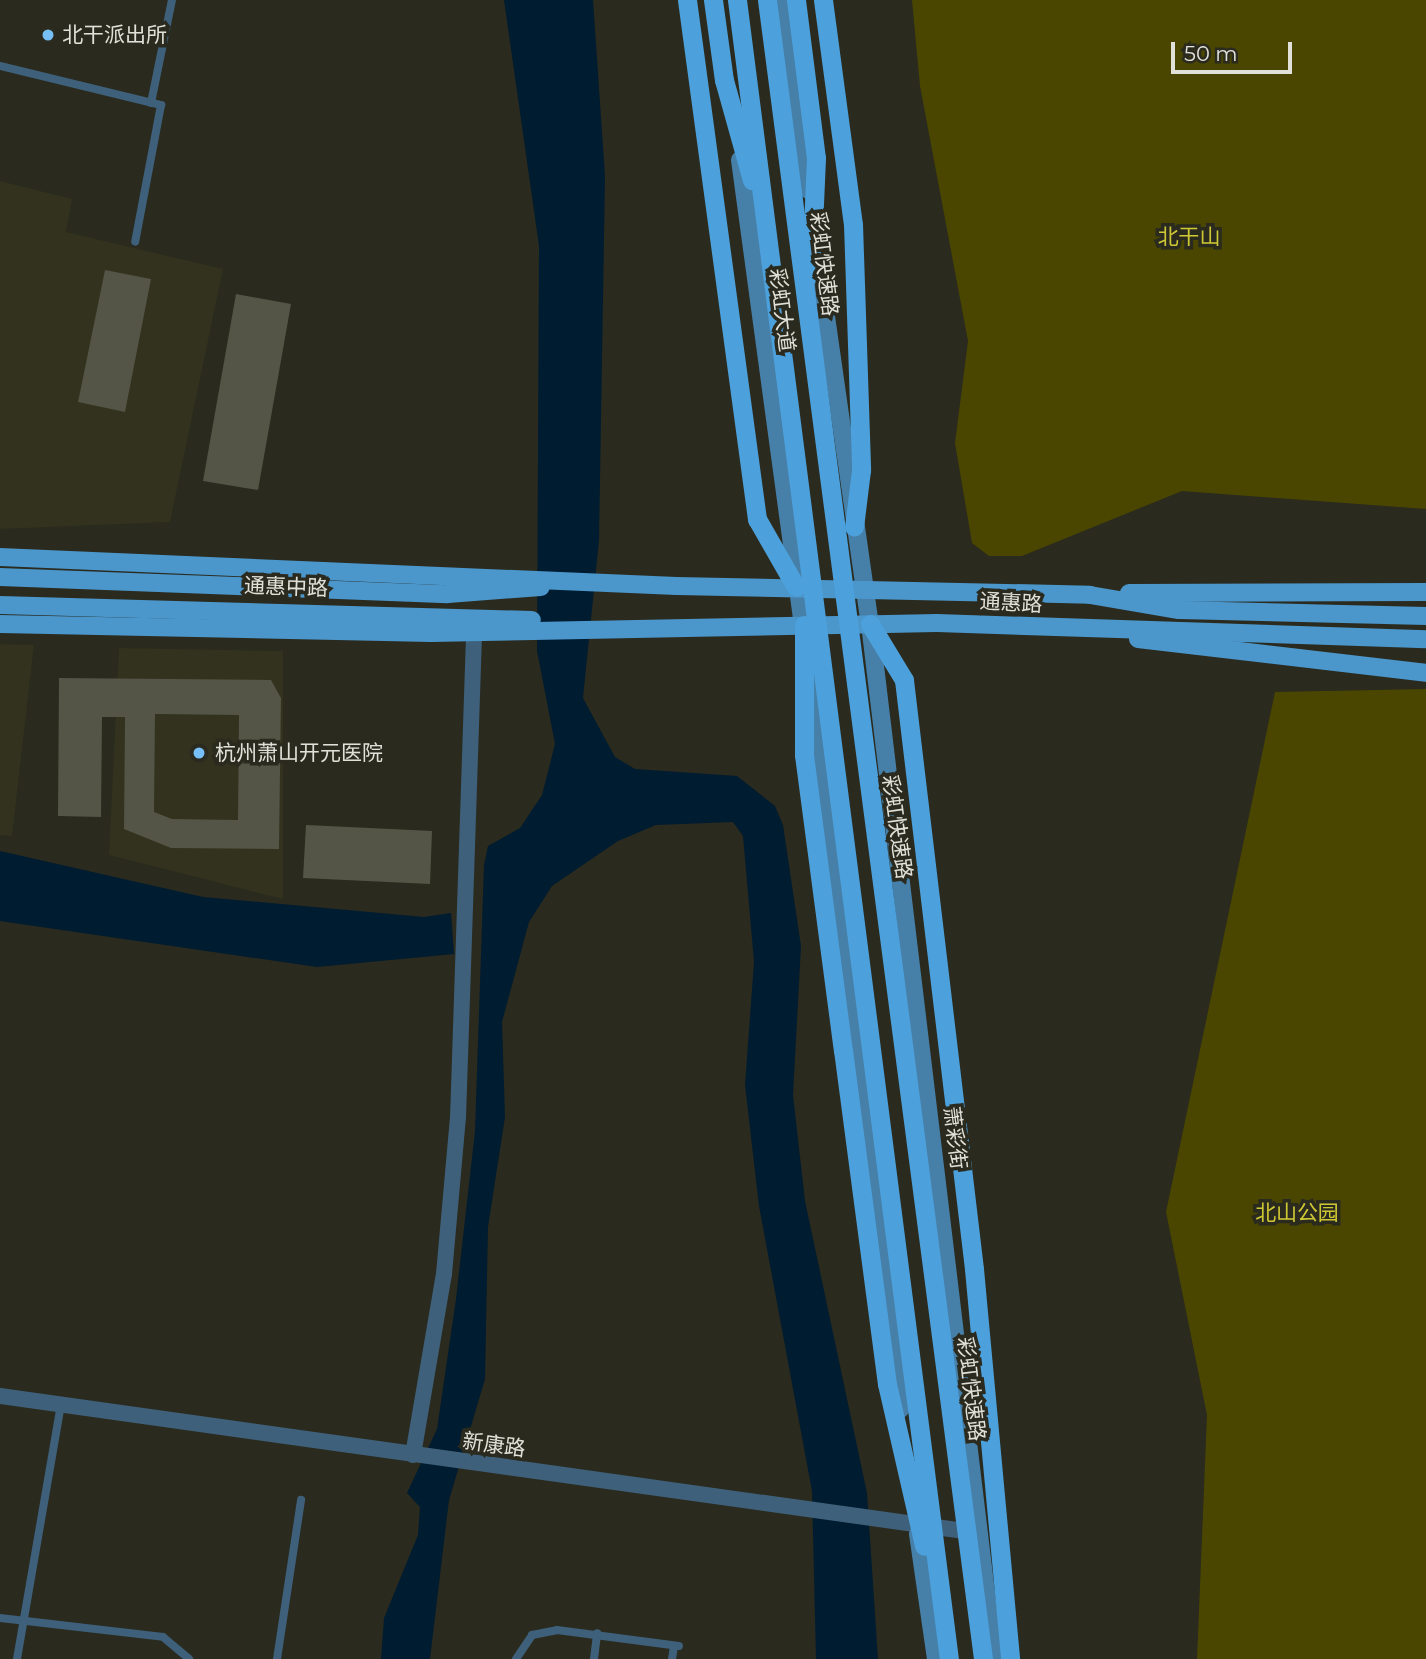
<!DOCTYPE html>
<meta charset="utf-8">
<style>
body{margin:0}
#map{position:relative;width:1426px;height:1659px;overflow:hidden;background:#2a2a1e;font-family:Montserrat,"Noto Sans SC",sans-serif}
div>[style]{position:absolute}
.built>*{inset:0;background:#32321f}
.green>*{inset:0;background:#4a4600}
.water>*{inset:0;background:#001c30}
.building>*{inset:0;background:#545447}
.service>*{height:8px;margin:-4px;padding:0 4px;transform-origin:4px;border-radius:4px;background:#3e607a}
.minor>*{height:16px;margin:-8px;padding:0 8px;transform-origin:8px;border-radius:8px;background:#3e607a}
.secondary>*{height:18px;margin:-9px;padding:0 9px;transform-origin:9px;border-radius:9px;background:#467fa8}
.primary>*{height:18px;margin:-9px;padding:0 9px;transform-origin:9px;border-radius:9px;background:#4b96cb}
.trunk>*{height:19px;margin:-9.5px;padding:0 9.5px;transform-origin:9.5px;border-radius:9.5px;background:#4ca0db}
.trunk-bridge>*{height:19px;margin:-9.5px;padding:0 9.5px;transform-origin:9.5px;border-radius:9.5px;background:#4ca0db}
.dots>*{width:19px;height:19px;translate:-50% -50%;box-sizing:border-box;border:4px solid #2a2a1e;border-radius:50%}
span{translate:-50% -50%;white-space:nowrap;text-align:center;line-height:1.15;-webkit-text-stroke:7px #2a2a1e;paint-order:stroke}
.poi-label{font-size:21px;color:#e1e1d9}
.left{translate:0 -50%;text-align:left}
.park-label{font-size:21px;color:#cfc835}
.street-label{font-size:21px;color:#e1e1d9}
.scale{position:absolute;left:1171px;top:42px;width:121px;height:32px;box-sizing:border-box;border:4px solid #e1e1d9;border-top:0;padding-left:9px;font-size:21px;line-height:24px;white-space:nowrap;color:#e1e1d9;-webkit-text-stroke:5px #2a2a1e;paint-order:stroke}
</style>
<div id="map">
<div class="built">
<div style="clip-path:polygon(0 181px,72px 199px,66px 232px,223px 269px,170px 522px,0 529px)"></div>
<div style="clip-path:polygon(0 644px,34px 645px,12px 836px,0 835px)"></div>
<div style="clip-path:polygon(119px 648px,283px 651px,283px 899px,109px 855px)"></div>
</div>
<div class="green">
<div style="clip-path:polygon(912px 0,1426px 0,1426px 509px,1182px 491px,1022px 556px,989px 556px,972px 543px,955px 443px,968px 341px,920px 86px)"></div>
<div style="clip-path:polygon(1426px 689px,1426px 1659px,1197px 1659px,1207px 1415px,1166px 1212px,1275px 692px)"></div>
</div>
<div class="water">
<div style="clip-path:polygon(504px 0,593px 0,605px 176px,599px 540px,583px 698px,615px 757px,635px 769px,737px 776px,775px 806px,783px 825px,801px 946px,793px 1095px,805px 1201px,867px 1493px,878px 1659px,816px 1659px,812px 1491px,759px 1206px,745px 1085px,754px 962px,743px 836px,733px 822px,656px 825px,618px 841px,552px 886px,529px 922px,502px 1022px,505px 1117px,488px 1227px,485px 1379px,449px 1500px,430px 1659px,381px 1659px,384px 1618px,418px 1535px,420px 1507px,407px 1493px,437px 1429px,456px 1299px,475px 1131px,484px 865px,488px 846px,520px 828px,542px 795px,555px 744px,537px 651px,539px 246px)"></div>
<div style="clip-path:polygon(0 851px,203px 897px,424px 917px,451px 913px,454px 954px,317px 967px,0 921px)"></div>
</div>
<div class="building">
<div style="clip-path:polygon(105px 270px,151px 279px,125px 412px,78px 402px)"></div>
<div style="clip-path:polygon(236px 294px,291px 304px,258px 490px,203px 481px)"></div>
<div style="clip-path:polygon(evenodd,59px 678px,271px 680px,281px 698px,279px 849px,171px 848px,124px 829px,125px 717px,102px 717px,101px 817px,58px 816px,59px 678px,155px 714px,239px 715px,238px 820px,172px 819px,154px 812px,155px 714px)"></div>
<div style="clip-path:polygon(306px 825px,432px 831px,430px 884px,303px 878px)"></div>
</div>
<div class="service">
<div style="left:0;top:66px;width:166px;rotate:13.6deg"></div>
<div style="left:161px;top:105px;width:139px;rotate:100.7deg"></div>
<div style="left:151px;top:103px;width:105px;rotate:-78.5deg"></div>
<div style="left:0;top:1618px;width:164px;rotate:6.6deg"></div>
<div style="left:163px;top:1637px;width:34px;rotate:40deg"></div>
<div style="left:17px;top:1659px;width:258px;rotate:-80.2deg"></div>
<div style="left:277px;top:1659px;width:161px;rotate:-81.4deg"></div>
<div style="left:516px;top:1659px;width:29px;rotate:-56deg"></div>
<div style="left:532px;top:1635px;width:25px;rotate:-11deg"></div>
<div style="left:557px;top:1630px;width:123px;rotate:7.5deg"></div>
<div style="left:594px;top:1659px;width:26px;rotate:-83deg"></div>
<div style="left:672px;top:1659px;width:13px;rotate:-81deg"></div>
</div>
<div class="minor">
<div style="left:0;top:1396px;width:988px;rotate:7.97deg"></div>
<div style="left:413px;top:1455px;width:184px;rotate:-80.3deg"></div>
<div style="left:444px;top:1274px;width:157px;rotate:-84.9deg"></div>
<div style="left:458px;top:1118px;width:488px;rotate:-88.1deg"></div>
</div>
<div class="secondary">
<div style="left:784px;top:0;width:192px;rotate:82.5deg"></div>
<div style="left:740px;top:160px;width:482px;rotate:82.3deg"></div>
<div style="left:817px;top:253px;width:375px;rotate:81.9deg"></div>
<div style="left:870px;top:624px;width:1042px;rotate:83.17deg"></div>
<div style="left:811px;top:684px;width:731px;rotate:83.01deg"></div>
<div style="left:918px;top:1534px;width:126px;rotate:81.8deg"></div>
</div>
<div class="primary">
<div style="left:0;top:557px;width:677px;rotate:2.46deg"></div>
<div style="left:676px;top:586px;width:414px;rotate:1.2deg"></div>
<div style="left:1090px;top:595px;width:90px;rotate:9.6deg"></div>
<div style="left:1179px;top:610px;width:247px;rotate:1.4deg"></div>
<div style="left:0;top:577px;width:448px;rotate:2.2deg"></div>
<div style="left:448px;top:594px;width:93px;rotate:-4.3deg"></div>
<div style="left:1129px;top:593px;width:297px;rotate:-0.2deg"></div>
<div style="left:0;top:605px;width:532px;rotate:1.62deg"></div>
<div style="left:0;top:624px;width:431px;rotate:1.2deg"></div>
<div style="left:431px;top:633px;width:506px;rotate:-1.13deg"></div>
<div style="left:937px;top:623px;width:489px;rotate:1.9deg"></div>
<div style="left:1138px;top:639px;width:290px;rotate:6.7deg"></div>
</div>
<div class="trunk">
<div style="left:687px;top:0;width:524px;rotate:82.32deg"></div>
<div style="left:757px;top:519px;width:78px;rotate:60.2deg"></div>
<div style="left:823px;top:0;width:226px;rotate:82.4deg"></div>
<div style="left:853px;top:224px;width:246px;rotate:88.1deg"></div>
<div style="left:861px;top:470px;width:57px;rotate:97deg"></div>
<div style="left:870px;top:624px;width:66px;rotate:58.7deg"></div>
<div style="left:904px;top:680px;width:593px;rotate:83.22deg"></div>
<div style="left:974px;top:1269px;width:392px;rotate:84.7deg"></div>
<div style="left:804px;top:625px;width:130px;rotate:90deg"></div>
<div style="left:804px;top:755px;width:298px;rotate:82.5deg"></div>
</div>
<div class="trunk-bridge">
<div style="left:713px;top:0;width:81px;rotate:82.2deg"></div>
<div style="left:724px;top:80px;width:104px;rotate:74.4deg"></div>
<div style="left:737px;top:0;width:1672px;rotate:82.72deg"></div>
<div style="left:767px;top:0;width:1673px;rotate:82.58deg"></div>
<div style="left:796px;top:0;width:159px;rotate:82.8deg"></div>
<div style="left:816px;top:158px;width:116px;rotate:92.5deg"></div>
<div style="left:843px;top:1050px;width:337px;rotate:82.5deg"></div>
<div style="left:887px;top:1384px;width:166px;rotate:77.1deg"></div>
</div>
<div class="dots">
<div style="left:48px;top:35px;background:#76c0f7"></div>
<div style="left:199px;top:753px;background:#76c0f7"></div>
</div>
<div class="poi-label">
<span class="left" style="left:62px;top:35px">北干派出所</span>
<span class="left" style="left:215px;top:753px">杭州萧山开元医院</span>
</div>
<div class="park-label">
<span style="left:1189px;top:237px">北干山</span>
<span style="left:1297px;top:1213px">北山公园</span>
</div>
<div class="street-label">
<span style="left:824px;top:264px;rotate:83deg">彩虹快速路</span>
<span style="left:782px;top:310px;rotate:83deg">彩虹大道</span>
<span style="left:286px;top:587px;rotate:2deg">通惠中路</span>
<span style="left:1011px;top:603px;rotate:3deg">通惠路</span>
<span style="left:897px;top:827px;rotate:82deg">彩虹快速路</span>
<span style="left:955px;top:1138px;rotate:83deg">萧彩街</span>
<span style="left:971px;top:1389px;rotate:83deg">彩虹快速路</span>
<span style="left:494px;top:1445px;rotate:8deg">新康路</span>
</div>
<div class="scale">50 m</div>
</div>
